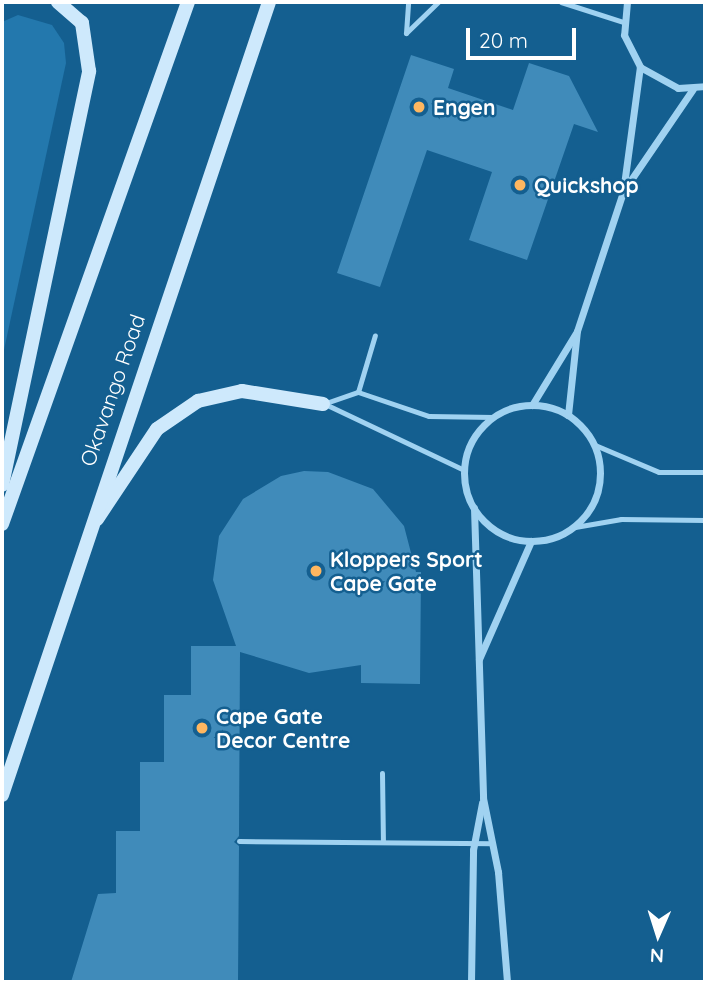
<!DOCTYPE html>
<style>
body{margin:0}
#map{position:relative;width:707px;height:984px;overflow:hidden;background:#145f90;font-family:Quicksand,sans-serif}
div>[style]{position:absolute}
.green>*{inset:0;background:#2378ad}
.building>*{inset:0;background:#408bba}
.lane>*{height:5px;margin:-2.5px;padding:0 2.5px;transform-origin:2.5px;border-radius:2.5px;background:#a0d2f1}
.street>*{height:7px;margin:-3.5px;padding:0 3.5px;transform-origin:3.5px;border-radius:3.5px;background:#a0d2f1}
.street>.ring{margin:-3.5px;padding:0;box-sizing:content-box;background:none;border:7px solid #a0d2f1;border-radius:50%}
.secondary>*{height:14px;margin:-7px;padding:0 7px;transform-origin:7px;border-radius:7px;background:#cee9fc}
.dots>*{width:19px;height:19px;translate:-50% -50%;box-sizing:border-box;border:4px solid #145f90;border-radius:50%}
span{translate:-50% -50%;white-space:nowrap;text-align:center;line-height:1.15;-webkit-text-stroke:5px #145f90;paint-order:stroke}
.poi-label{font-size:21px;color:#fff;font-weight:700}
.left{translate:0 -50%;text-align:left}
.street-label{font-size:21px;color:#fff}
.frame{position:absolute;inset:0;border:4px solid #fff;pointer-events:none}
.north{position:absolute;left:623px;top:900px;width:70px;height:70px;-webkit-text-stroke:5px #145f90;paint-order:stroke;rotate:183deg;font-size:19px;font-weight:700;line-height:28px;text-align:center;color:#fff}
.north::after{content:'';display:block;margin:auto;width:24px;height:32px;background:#fff;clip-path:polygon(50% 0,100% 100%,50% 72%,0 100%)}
.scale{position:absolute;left:466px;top:28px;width:110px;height:32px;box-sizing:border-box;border:4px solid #fff;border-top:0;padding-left:9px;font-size:21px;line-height:24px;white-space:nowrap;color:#fff;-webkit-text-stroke:5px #145f90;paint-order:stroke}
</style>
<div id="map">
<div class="green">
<div style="clip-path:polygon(18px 15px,52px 25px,64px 43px,66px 63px,2px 359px,2px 22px)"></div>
</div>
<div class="building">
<div style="clip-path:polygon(411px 55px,454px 69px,448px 88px,513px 110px,529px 63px,569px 76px,598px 132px,574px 124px,527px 260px,469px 240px,492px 172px,427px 150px,380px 287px,337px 273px)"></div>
<div style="clip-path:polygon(304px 471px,328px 472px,373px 489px,404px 526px,416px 572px,421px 572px,420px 684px,361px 683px,361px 665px,309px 673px,240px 652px,239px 836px,234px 842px,239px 846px,238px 982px,71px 982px,98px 894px,116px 893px,116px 831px,140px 831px,140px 762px,164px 762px,164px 695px,191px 695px,191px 646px,236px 646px,213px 580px,219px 536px,243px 499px,281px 476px)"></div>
</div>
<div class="lane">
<div style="left:561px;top:2px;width:65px;rotate:17.9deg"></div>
<div style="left:406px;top:33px;width:45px;rotate:-44.1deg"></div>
<div style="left:406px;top:33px;width:31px;rotate:-86deg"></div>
<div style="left:358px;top:392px;width:59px;rotate:-73.4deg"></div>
<div style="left:323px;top:404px;width:37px;rotate:-19deg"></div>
<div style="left:358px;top:392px;width:75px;rotate:18.7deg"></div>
<div style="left:429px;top:416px;width:64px;rotate:0.9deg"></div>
<div style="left:325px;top:404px;width:154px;rotate:25.4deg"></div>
<div style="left:595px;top:445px;width:69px;rotate:22.9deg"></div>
<div style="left:659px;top:472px;width:46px"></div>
<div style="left:575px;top:527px;width:47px;rotate:-9.9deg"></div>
<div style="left:621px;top:519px;width:84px;rotate:0.7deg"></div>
<div style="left:382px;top:773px;width:69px;rotate:89.2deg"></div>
<div style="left:239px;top:841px;width:254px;rotate:0.5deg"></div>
</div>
<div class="street">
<div style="left:627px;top:2px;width:33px;rotate:95deg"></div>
<div style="left:624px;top:35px;width:36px;rotate:63deg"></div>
<div style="left:640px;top:67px;width:43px;rotate:28.9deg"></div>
<div style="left:678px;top:88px;width:27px;rotate:-4deg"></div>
<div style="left:624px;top:190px;width:122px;rotate:-55.7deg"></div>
<div style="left:532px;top:405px;width:84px;rotate:-58.6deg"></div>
<div class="ring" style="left:464px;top:405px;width:129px;height:129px"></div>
<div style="left:568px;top:415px;width:84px;rotate:-83.9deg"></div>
<div style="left:577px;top:331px;width:146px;rotate:-71.7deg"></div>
<div style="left:623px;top:192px;width:126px;rotate:-82.3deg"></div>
<div style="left:474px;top:508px;width:290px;rotate:88.2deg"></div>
<div style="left:483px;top:798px;width:76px;rotate:78.5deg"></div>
<div style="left:498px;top:872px;width:110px;rotate:85.3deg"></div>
<div style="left:479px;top:659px;width:129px;rotate:-66.2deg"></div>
<div style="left:471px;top:982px;width:132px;rotate:-89.1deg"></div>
<div style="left:473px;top:850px;width:48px;rotate:-79.2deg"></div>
</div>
<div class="secondary">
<div style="left:2px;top:485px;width:423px;rotate:-78.1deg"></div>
<div style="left:89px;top:71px;width:49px;rotate:-98.3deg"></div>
<div style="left:82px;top:23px;width:32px;rotate:-139deg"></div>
<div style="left:97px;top:519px;width:108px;rotate:-56.3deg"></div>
<div style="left:157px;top:429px;width:50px;rotate:-34.3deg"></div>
<div style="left:198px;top:401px;width:45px;rotate:-12.8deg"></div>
<div style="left:242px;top:391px;width:82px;rotate:9.1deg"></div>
<div style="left:2px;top:524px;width:554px;rotate:-70.39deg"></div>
<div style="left:2px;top:795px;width:837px;rotate:-71.39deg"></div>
</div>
<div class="dots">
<div style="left:419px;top:107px;background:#ffb760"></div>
<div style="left:520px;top:185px;background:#ffb760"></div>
<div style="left:316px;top:571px;background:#ffb760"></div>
<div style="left:202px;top:728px;background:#ffb760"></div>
</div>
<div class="poi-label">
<span class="left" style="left:433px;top:107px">Engen</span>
<span class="left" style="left:534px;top:185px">Quickshop</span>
<span class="left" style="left:330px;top:571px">Kloppers Sport<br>Cape Gate</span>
<span class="left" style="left:216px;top:728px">Cape Gate<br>Decor Centre</span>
</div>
<div class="street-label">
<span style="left:112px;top:390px;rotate:-71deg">Okavango Road</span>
</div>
<div class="frame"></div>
<div class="north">N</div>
<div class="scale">20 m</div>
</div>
